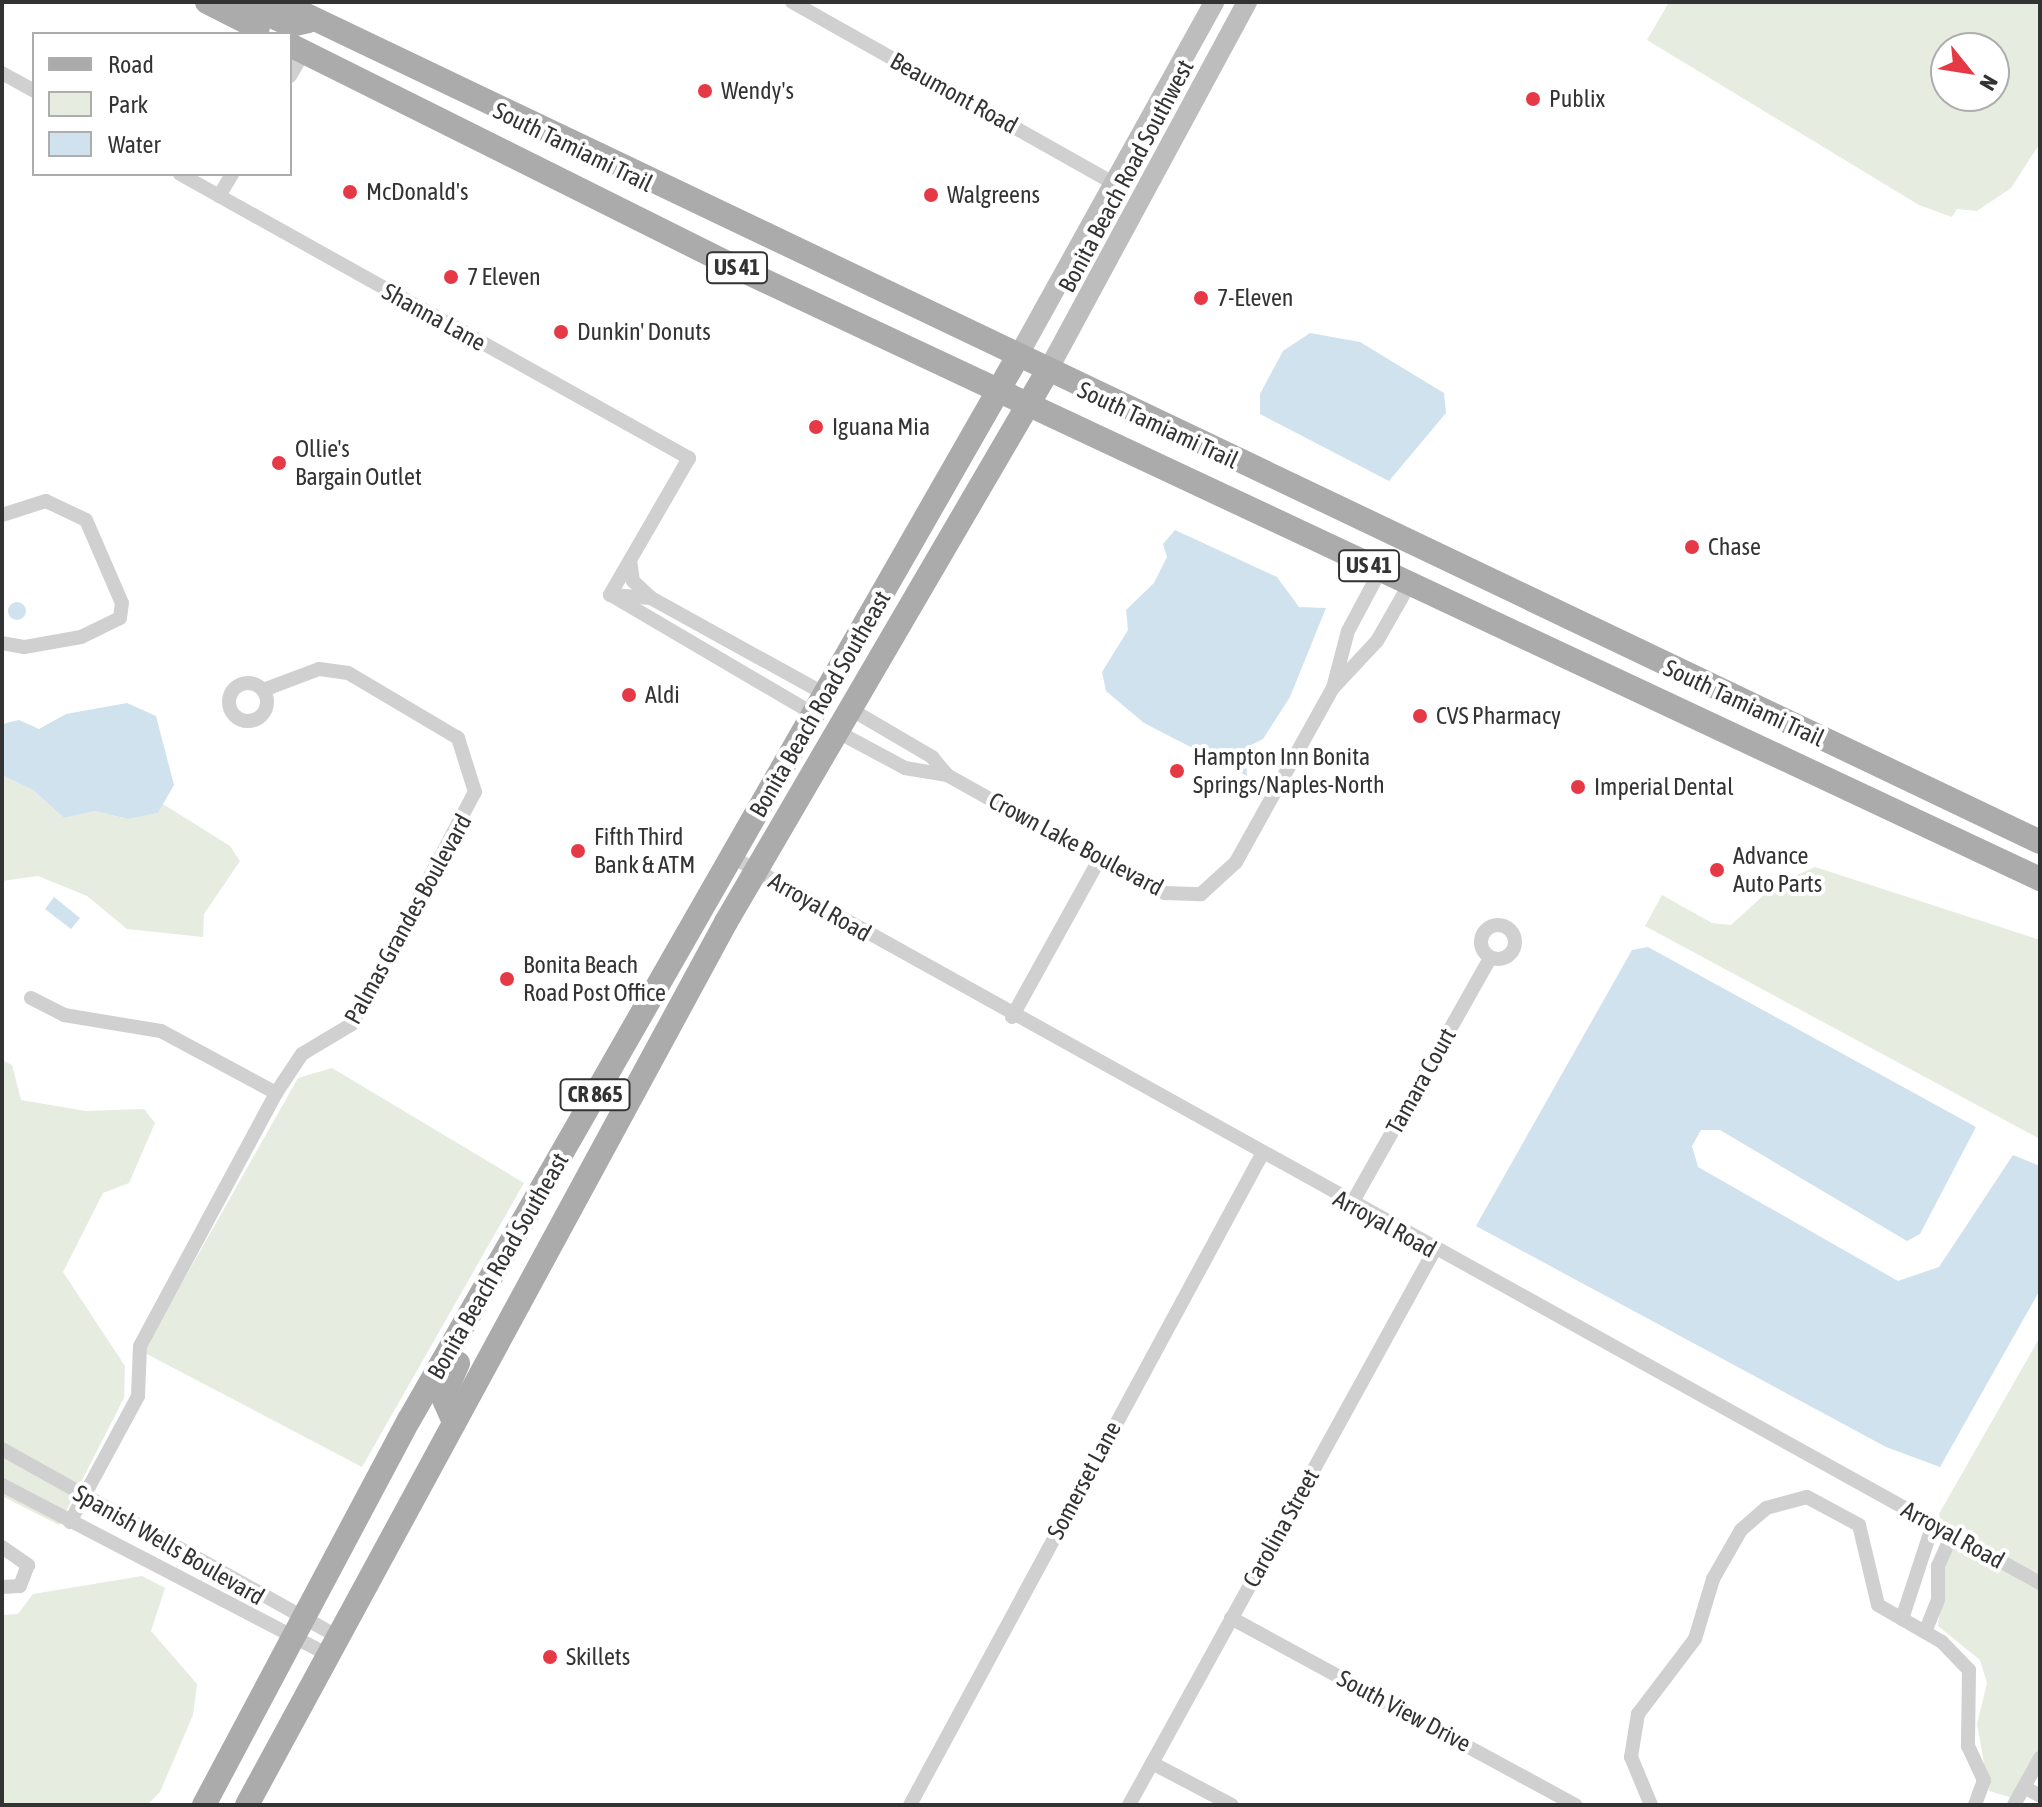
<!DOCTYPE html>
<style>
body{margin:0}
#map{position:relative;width:2042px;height:1807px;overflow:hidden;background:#fff;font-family:"Asap Condensed",sans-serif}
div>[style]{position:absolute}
.green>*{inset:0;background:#e6ecdf}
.water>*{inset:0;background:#cfe2ee}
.round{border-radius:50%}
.minor>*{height:14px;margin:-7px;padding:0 7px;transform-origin:7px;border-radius:7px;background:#d0d0d0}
.minor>.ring{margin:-7px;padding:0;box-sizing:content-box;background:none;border:14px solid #d0d0d0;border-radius:50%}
.secondary>*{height:20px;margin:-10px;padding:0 10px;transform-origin:10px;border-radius:10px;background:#bdbdbd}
.primary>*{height:24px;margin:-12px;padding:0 12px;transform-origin:12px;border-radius:12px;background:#ababab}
.dots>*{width:22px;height:22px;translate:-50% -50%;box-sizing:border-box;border:4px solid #fff;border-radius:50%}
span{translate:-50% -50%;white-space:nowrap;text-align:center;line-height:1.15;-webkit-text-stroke:8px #fff;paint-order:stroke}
.shield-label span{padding:2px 6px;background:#fff;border:2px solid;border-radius:6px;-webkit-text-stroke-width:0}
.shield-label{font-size:22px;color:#333;font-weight:700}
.poi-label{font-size:24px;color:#333}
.left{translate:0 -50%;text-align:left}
.street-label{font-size:24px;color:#333}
.frame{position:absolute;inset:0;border:4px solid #333;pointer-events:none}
.legend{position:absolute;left:32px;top:32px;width:260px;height:144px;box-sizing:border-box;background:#fff;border:2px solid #adadad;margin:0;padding:10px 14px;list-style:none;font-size:24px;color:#333}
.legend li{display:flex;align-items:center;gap:16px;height:40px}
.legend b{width:40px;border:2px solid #adadad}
.north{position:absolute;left:1930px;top:32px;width:80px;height:80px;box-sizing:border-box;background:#fff;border:2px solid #adadad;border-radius:50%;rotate:120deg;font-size:22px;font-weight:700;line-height:32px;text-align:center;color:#333}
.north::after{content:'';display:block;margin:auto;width:28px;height:36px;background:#e63946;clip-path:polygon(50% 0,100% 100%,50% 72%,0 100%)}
</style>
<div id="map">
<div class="green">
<div style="clip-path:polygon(evenodd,1669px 2px,2040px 2px,2040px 143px,2011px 188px,1977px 211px,1957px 209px,1952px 217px,1919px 205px,1647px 40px,1669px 2px,1994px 48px,1994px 96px,1946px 96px,1946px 48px,1994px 48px)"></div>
<div style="clip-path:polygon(2px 775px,33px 790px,64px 818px,95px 811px,128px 819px,158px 813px,163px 804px,230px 846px,240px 861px,204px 914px,203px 937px,127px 929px,87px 896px,38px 876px,2px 881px)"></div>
<div style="clip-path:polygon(1815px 867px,2040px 940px,2040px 1139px,1645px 926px,1662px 895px,1712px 923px,1731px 925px,1776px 884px)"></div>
<div style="clip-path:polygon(2px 1060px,12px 1065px,21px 1100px,86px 1111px,144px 1109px,155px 1123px,129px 1183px,103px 1193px,63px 1272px,125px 1366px,124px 1398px,59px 1525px,2px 1496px)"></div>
<div style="clip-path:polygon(332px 1068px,524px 1183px,362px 1467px,143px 1352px,298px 1078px)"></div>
<div style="clip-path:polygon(2040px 1337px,2040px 1751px,2013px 1798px,1989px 1791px,1977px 1724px,1987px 1683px,1980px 1660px,1938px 1626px,1947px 1550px,1939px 1514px)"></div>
<div style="clip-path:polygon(142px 1576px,165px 1588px,151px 1631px,197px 1684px,193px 1715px,160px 1792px,147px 1805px,2px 1805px,2px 1615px,18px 1614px,33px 1594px)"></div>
</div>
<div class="water">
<div style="clip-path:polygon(1310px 333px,1360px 342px,1444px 393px,1446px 413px,1389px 481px,1260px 414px,1260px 394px,1283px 351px)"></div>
<div style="clip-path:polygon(1175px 530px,1277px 577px,1299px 607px,1326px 608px,1290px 697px,1263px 739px,1245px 748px,1247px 776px,1144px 723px,1106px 691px,1102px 672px,1128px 630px,1126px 610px,1154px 583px,1167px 557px,1163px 544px)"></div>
<div class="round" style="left:8px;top:602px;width:18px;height:18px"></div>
<div style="clip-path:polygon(127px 703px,156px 716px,174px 785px,158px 813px,128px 819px,95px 811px,64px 818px,33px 790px,2px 775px,2px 724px,19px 720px,39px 729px,66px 714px)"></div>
<div style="clip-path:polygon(54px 897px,80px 918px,71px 929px,45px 909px)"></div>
<div style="clip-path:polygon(1648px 947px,1976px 1127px,1920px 1234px,1907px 1241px,1720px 1130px,1701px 1130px,1692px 1146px,1698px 1167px,1898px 1281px,1939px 1267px,2013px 1155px,2040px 1166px,2040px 1290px,1940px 1467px,1886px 1447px,1476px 1226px,1632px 950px)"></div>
</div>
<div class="minor">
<div style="left:792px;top:2px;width:373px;rotate:29.4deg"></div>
<div style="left:2px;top:73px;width:37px;rotate:29deg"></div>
<div style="left:290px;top:76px;width:28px;rotate:-60deg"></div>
<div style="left:180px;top:174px;width:583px;rotate:29.16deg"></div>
<div style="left:689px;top:458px;width:158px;rotate:120deg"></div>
<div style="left:219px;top:196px;width:26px;rotate:-59deg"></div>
<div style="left:2px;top:515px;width:46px;rotate:-17.7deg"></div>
<div style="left:46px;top:501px;width:44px;rotate:25.4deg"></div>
<div style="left:86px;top:520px;width:90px;rotate:66.6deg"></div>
<div style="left:122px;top:603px;width:15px;rotate:98deg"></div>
<div style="left:120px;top:618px;width:43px;rotate:154deg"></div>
<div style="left:81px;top:637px;width:58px;rotate:170deg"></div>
<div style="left:24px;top:647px;width:22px;rotate:-170deg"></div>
<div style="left:630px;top:560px;width:21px;rotate:82deg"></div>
<div style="left:633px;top:581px;width:23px;rotate:43deg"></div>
<div style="left:610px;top:595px;width:41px;rotate:4.2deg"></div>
<div style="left:651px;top:598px;width:199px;rotate:28.9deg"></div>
<div style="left:611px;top:595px;width:235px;rotate:30.4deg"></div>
<div class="ring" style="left:229px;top:683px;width:24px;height:24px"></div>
<div style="left:1333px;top:688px;width:59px;rotate:-75.3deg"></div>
<div style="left:1348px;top:631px;width:68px;rotate:-61.9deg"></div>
<div style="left:852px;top:710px;width:93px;rotate:30.4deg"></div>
<div style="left:932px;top:757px;width:23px;rotate:50deg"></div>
<div style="left:947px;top:775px;width:174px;rotate:29.2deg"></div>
<div style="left:1099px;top:860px;width:74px;rotate:26.6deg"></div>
<div style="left:1165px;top:893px;width:36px;rotate:2deg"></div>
<div style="left:1201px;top:894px;width:47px;rotate:-42.4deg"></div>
<div style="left:1236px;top:862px;width:199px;rotate:-60.9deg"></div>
<div style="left:1333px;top:688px;width:64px;rotate:-46.9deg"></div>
<div style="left:1377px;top:641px;width:64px;rotate:-60.3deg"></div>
<div style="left:838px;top:732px;width:76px;rotate:28.2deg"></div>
<div style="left:905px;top:768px;width:43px;rotate:9.5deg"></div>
<div style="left:734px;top:858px;width:1494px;rotate:29.04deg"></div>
<div class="ring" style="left:1481px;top:925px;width:20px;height:20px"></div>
<div style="left:31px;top:998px;width:37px;rotate:27deg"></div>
<div style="left:64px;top:1015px;width:98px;rotate:9.4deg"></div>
<div style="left:161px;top:1031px;width:131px;rotate:28.3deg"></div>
<div style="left:1012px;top:1017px;width:179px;rotate:-61deg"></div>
<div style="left:1351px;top:1205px;width:283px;rotate:-60.6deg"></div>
<div style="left:2px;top:1449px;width:386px;rotate:29.2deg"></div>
<div style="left:2px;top:1485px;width:369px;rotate:27.5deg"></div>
<div style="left:70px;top:1522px;width:143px;rotate:-61.6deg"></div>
<div style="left:138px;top:1396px;width:50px;rotate:-87.7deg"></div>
<div style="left:140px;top:1346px;width:287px;rotate:-61.7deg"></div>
<div style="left:276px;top:1093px;width:47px;rotate:-56.3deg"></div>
<div style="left:302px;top:1054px;width:58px;rotate:-31deg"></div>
<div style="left:352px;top:1024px;width:263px;rotate:-62.1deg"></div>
<div style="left:475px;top:792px;width:57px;rotate:-107.5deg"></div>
<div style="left:458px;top:738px;width:128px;rotate:-149.4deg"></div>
<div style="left:348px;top:673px;width:29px;rotate:-172deg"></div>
<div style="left:319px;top:669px;width:60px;rotate:159.4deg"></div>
<div style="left:2px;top:1547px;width:32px;rotate:35deg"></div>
<div style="left:28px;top:1565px;width:22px;rotate:111deg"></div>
<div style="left:20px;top:1586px;width:18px;rotate:177deg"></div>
<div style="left:1231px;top:1618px;width:392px;rotate:28.5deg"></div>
<div style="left:1902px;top:1619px;width:100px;rotate:-71.9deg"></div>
<div style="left:1925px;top:1632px;width:35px;rotate:-68deg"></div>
<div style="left:1938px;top:1599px;width:33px;rotate:-90deg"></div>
<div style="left:1938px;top:1566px;width:34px;rotate:-66deg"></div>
<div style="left:1152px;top:1763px;width:90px;rotate:27.7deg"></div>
<div style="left:2024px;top:1787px;width:18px;rotate:29deg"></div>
<div style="left:910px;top:1805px;width:738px;rotate:-61.59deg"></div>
<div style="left:1129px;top:1805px;width:632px;rotate:-61.17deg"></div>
<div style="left:1651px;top:1805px;width:52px;rotate:-112.6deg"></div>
<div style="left:1631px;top:1757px;width:44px;rotate:-80.8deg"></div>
<div style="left:1638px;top:1714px;width:94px;rotate:-52.8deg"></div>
<div style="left:1695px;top:1639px;width:63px;rotate:-73.3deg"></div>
<div style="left:1713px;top:1579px;width:56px;rotate:-60.3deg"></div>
<div style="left:1741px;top:1530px;width:33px;rotate:-41deg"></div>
<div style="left:1766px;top:1508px;width:42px;rotate:-15deg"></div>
<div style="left:1807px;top:1497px;width:59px;rotate:28.3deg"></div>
<div style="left:1859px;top:1525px;width:82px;rotate:76.6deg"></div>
<div style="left:1878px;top:1605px;width:74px;rotate:30deg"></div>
<div style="left:1942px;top:1642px;width:39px;rotate:46deg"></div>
<div style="left:1969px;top:1670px;width:76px;rotate:90.8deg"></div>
<div style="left:1968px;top:1746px;width:38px;rotate:65deg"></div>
<div style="left:1984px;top:1780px;width:27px;rotate:110deg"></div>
<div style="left:2014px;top:1805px;width:54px;rotate:-61deg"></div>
</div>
<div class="secondary">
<div style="left:1017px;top:358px;width:407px;rotate:-61deg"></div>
<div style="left:1047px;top:372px;width:421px;rotate:-61.6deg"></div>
</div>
<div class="primary">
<div style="left:207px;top:2px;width:57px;rotate:27deg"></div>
<div style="left:241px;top:2px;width:55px;rotate:24.7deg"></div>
<div style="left:291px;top:25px;width:18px;rotate:-13deg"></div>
<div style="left:279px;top:2px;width:1951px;rotate:25.5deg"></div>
<div style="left:290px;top:45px;width:493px;rotate:26.5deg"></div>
<div style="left:731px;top:265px;width:1446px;rotate:25.13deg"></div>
<div style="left:454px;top:1422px;width:27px;rotate:-114deg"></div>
<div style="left:443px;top:1397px;width:37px;rotate:-66deg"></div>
<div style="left:204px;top:1805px;width:436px;rotate:-62deg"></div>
<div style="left:409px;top:1420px;width:1224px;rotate:-60.21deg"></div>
<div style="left:247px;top:1805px;width:1005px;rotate:-61.52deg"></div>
<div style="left:726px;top:922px;width:637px;rotate:-59.73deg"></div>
</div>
<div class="dots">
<div style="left:705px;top:91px;background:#e63946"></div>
<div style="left:1533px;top:99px;background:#e63946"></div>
<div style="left:350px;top:192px;background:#e63946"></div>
<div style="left:931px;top:195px;background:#e63946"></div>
<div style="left:451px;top:277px;background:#e63946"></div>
<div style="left:1201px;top:298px;background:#e63946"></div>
<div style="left:561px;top:332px;background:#e63946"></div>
<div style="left:816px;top:427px;background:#e63946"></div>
<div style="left:279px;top:463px;background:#e63946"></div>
<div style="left:1692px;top:547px;background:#e63946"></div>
<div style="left:629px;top:695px;background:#e63946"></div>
<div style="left:1420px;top:716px;background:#e63946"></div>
<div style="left:1177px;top:771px;background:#e63946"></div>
<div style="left:1578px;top:787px;background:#e63946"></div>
<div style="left:578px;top:851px;background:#e63946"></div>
<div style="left:1717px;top:870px;background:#e63946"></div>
<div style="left:507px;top:979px;background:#e63946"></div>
<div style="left:550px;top:1657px;background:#e63946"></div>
</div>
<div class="shield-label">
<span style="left:737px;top:268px">US 41</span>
<span style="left:1369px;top:566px">US 41</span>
<span style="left:595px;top:1095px">CR 865</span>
</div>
<div class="poi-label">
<span class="left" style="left:721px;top:91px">Wendy's</span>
<span class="left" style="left:1549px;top:99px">Publix</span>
<span class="left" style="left:366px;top:192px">McDonald's</span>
<span class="left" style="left:947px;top:195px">Walgreens</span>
<span class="left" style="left:467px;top:277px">7 Eleven</span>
<span class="left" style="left:1217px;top:298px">7-Eleven</span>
<span class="left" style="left:577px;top:332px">Dunkin' Donuts</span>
<span class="left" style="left:832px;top:427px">Iguana Mia</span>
<span class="left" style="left:295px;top:463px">Ollie's<br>Bargain Outlet</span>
<span class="left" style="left:1708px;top:547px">Chase</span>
<span class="left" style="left:645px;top:695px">Aldi</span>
<span class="left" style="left:1436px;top:716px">CVS Pharmacy</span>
<span class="left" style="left:1193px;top:771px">Hampton Inn Bonita<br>Springs/Naples-North</span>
<span class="left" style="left:1594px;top:787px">Imperial Dental</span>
<span class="left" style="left:594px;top:851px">Fifth Third<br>Bank &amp; ATM</span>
<span class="left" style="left:1733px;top:870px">Advance<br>Auto Parts</span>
<span class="left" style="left:523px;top:979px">Bonita Beach<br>Road Post Office</span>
<span class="left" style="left:566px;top:1657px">Skillets</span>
</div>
<div class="street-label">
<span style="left:954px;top:93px;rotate:29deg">Beaumont Road</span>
<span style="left:573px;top:147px;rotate:26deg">South Tamiami Trail</span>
<span style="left:1126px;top:176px;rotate:-62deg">Bonita Beach Road Southwest</span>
<span style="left:434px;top:317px;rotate:29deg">Shanna Lane</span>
<span style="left:1158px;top:425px;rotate:25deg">South Tamiami Trail</span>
<span style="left:1744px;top:703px;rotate:25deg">South Tamiami Trail</span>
<span style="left:820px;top:704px;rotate:-60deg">Bonita Beach Road Southeast</span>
<span style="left:1076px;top:844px;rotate:28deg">Crown Lake Boulevard</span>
<span style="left:820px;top:907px;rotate:30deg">Arroyal Road</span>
<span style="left:408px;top:919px;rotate:-61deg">Palmas Grandes Boulevard</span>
<span style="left:1421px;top:1081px;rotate:-61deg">Tamara Court</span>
<span style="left:1385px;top:1224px;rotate:29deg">Arroyal Road</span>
<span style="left:498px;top:1266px;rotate:-60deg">Bonita Beach Road Southeast</span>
<span style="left:1084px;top:1480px;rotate:-62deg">Somerset Lane</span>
<span style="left:1281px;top:1528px;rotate:-61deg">Carolina Street</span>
<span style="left:1953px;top:1535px;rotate:29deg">Arroyal Road</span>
<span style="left:169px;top:1545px;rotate:30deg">Spanish Wells Boulevard</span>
<span style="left:1404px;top:1711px;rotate:28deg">South View Drive</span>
</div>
<div class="frame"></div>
<ul class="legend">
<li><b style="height:10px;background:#ababab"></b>Road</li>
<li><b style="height:22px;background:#e6ecdf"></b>Park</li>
<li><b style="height:22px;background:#cfe2ee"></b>Water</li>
</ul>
<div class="north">N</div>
</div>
